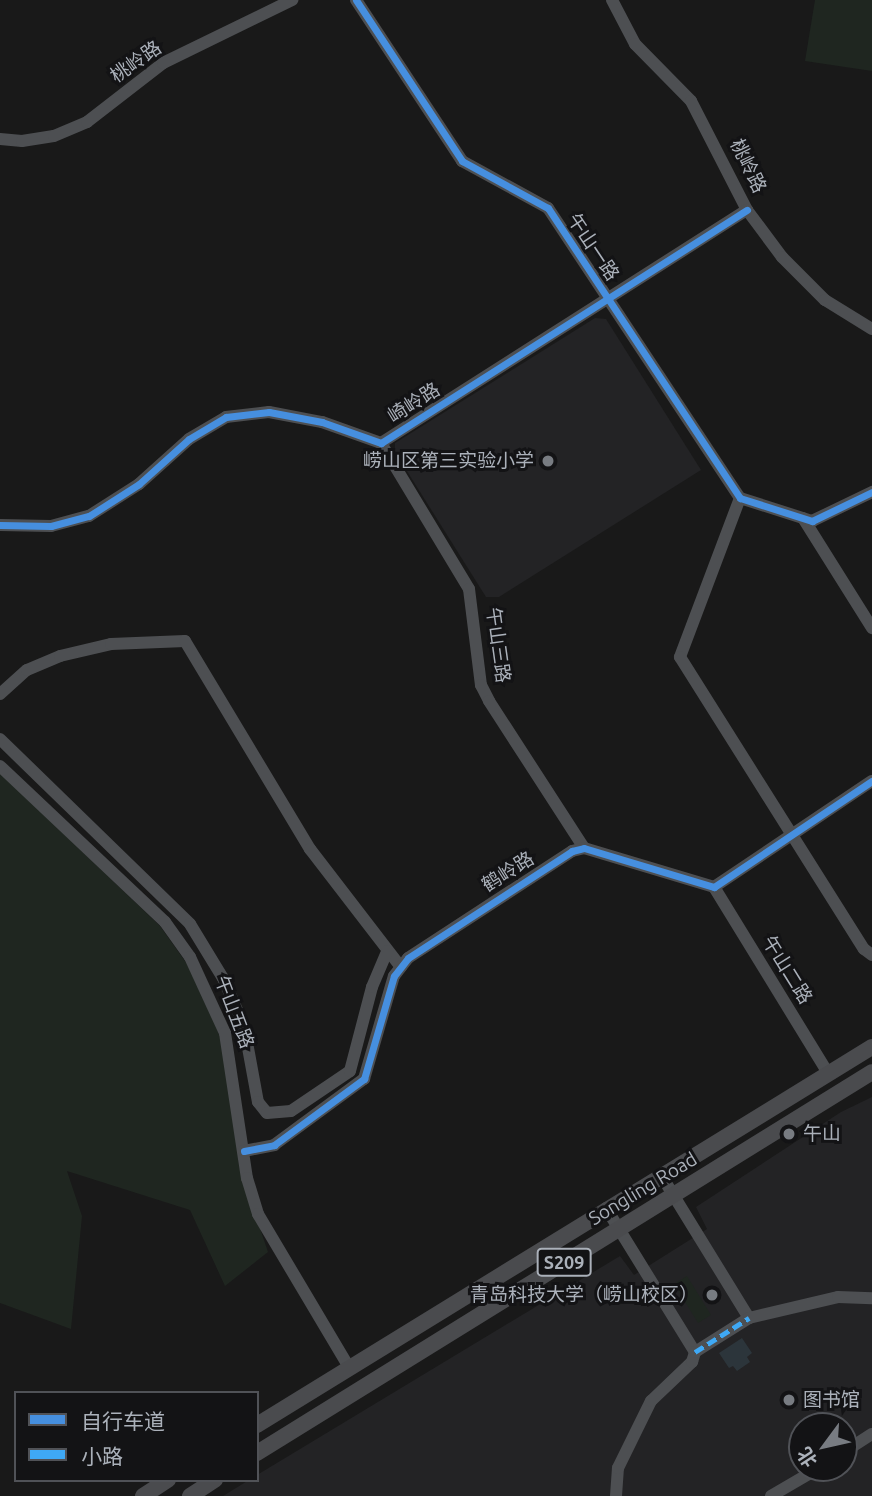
<!DOCTYPE html>
<meta charset="utf-8">
<style>
body{margin:0}
#map{position:relative;width:872px;height:1496px;overflow:hidden;background:#191919;font-family:Ubuntu,"Noto Sans SC",sans-serif}
div>[style]{position:absolute}
.built>*{inset:0;background:#232325}
.green>*{inset:0;background:#1f2620}
.water>*{inset:0;background:#2c353b}
.minor>*{height:12px;margin:-6px;padding:0 6px;transform-origin:6px;border-radius:6px;background:#4d4f52}
.major>*{height:16px;margin:-8px;padding:0 8px;transform-origin:8px;border-radius:8px;background:#4a4b4e}
.quiet>*{height:5px;margin-top:-2.5px;transform-origin:0;background:repeating-linear-gradient(90deg,#3fa9f5 0 10px,transparent 0 15px)}
.cycleway>*{height:7px;margin:-3.5px;padding:0 3.5px;transform-origin:3.5px;border-radius:3.5px;background:#468fdf}
.dots>*{width:19px;height:19px;translate:-50% -50%;box-sizing:border-box;border:4px solid #131315;border-radius:50%}
span{translate:-50% -50%;white-space:nowrap;text-align:center;line-height:1.15;-webkit-text-stroke:6px #131315;paint-order:stroke}
.shield-label span{padding:2px 5px;background:#131315;border:2px solid;border-radius:5px;-webkit-text-stroke-width:0}
.shield-label{font-size:18px;color:#abb1ba;font-weight:700}
.street-label{font-size:19px;color:#abb1ba}
.poi-label{font-size:19px;color:#abb1ba}
.right{translate:-100% -50%;text-align:right}
.left{translate:0 -50%;text-align:left}
.legend{position:absolute;left:14px;top:1391px;width:245px;height:91px;box-sizing:border-box;background:#131315;border:2px solid #505257;margin:0;padding:9px 12px;list-style:none;font-size:21px;color:#abb1ba}
.legend li{display:flex;align-items:center;gap:14px;height:35px}
.legend b{width:35px;border:2px solid #505257}
.north{position:absolute;left:788px;top:1412px;width:70px;height:70px;box-sizing:border-box;background:#131315;border:2px solid #505257;border-radius:50%;rotate:237deg;font-size:19px;font-weight:700;line-height:28px;text-align:center;color:#abb1ba}
.north::after{content:'';display:block;margin:auto;width:24px;height:32px;background:#787c82;clip-path:polygon(50% 0,100% 100%,50% 72%,0 100%)}
</style>
<div id="map">
<div class="built">
<div style="clip-path:polygon(595px 318px,606px 319px,701px 470px,499px 597px,486px 597px,395px 452px,395px 443px)"></div>
<div style="clip-path:polygon(evenodd,872px 1097px,872px 1496px,223px 1496px,249px 1480px,257px 1480px,257px 1475px,620px 1256px,634px 1275px,707px 1229px,696px 1207px,841px 1112px,872px 1097px,802px 1426px,844px 1426px,844px 1468px,802px 1468px,802px 1426px)"></div>
</div>
<div class="green">
<div style="clip-path:polygon(815px 0,872px 0,872px 71px,805px 61px)"></div>
<div style="clip-path:polygon(0 773px,160px 926px,187px 964px,215px 1021px,231px 1075px,239px 1166px,268px 1252px,225px 1286px,190px 1210px,67px 1171px,82px 1216px,71px 1329px,0 1303px)"></div>
<div style="clip-path:polygon(687px 1276px,711px 1315px,698px 1323px,674px 1284px)"></div>
</div>
<div class="water">
<div style="clip-path:polygon(742px 1338px,752px 1353px,747px 1357px,750px 1362px,737px 1371px,733px 1366px,729px 1368px,719px 1353px)"></div>
</div>
<div class="minor">
<div style="left:356px;top:0;width:193px;rotate:56.6deg"></div>
<div style="left:462px;top:161px;width:98px;rotate:28.7deg"></div>
<div style="left:548px;top:208px;width:348px;rotate:56.5deg"></div>
<div style="left:740px;top:498px;width:76px;rotate:17.7deg"></div>
<div style="left:812px;top:521px;width:67px;rotate:-25.8deg"></div>
<div style="left:612px;top:0;width:50px;rotate:62.4deg"></div>
<div style="left:635px;top:44px;width:80px;rotate:45.5deg"></div>
<div style="left:691px;top:101px;width:123px;rotate:62.8deg"></div>
<div style="left:747px;top:210px;width:59px;rotate:53.3deg"></div>
<div style="left:782px;top:257px;width:61px;rotate:45deg"></div>
<div style="left:825px;top:300px;width:55px;rotate:31.7deg"></div>
<div style="left:0;top:139px;width:22px;rotate:5deg"></div>
<div style="left:22px;top:141px;width:32px;rotate:-9deg"></div>
<div style="left:54px;top:136px;width:36px;rotate:-23deg"></div>
<div style="left:87px;top:122px;width:96px;rotate:-37.8deg"></div>
<div style="left:163px;top:63px;width:144px;rotate:-26deg"></div>
<div style="left:381px;top:443px;width:170px;rotate:58.9deg"></div>
<div style="left:469px;top:589px;width:97px;rotate:82.9deg"></div>
<div style="left:481px;top:685px;width:18px;rotate:63deg"></div>
<div style="left:489px;top:701px;width:175px;rotate:57.1deg"></div>
<div style="left:740px;top:498px;width:170px;rotate:110.7deg"></div>
<div style="left:680px;top:657px;width:345px;rotate:57.8deg"></div>
<div style="left:864px;top:949px;width:10px;rotate:37deg"></div>
<div style="left:803px;top:518px;width:130px;rotate:57.9deg"></div>
<div style="left:0;top:525px;width:51px;rotate:1.1deg"></div>
<div style="left:51px;top:526px;width:39px;rotate:-15deg"></div>
<div style="left:89px;top:516px;width:59px;rotate:-32.6deg"></div>
<div style="left:139px;top:484px;width:67px;rotate:-42deg"></div>
<div style="left:189px;top:439px;width:43px;rotate:-30.7deg"></div>
<div style="left:226px;top:417px;width:43px;rotate:-6.6deg"></div>
<div style="left:269px;top:412px;width:54px;rotate:10.7deg"></div>
<div style="left:322px;top:422px;width:63px;rotate:19.6deg"></div>
<div style="left:381px;top:443px;width:434px;rotate:-32.5deg"></div>
<div style="left:0;top:694px;width:36px;rotate:-42deg"></div>
<div style="left:27px;top:670px;width:36px;rotate:-23deg"></div>
<div style="left:60px;top:656px;width:52px;rotate:-13.2deg"></div>
<div style="left:111px;top:644px;width:74px;rotate:-2.3deg"></div>
<div style="left:185px;top:641px;width:243px;rotate:59deg"></div>
<div style="left:310px;top:849px;width:149px;rotate:52.4deg"></div>
<div style="left:0;top:739px;width:265px;rotate:44.2deg"></div>
<div style="left:190px;top:924px;width:63px;rotate:58.6deg"></div>
<div style="left:223px;top:978px;width:52px;rotate:66.4deg"></div>
<div style="left:244px;top:1026px;width:77px;rotate:79.6deg"></div>
<div style="left:258px;top:1102px;width:14px;rotate:51deg"></div>
<div style="left:267px;top:1113px;width:24px;rotate:-5deg"></div>
<div style="left:291px;top:1111px;width:71px;rotate:-34.1deg"></div>
<div style="left:350px;top:1071px;width:87px;rotate:-75.3deg"></div>
<div style="left:372px;top:987px;width:39px;rotate:-67deg"></div>
<div style="left:0;top:766px;width:227px;rotate:43.4deg"></div>
<div style="left:165px;top:922px;width:43px;rotate:54.5deg"></div>
<div style="left:190px;top:957px;width:84px;rotate:65.3deg"></div>
<div style="left:225px;top:1033px;width:147px;rotate:81.4deg"></div>
<div style="left:247px;top:1178px;width:38px;rotate:73deg"></div>
<div style="left:258px;top:1214px;width:178px;rotate:59.3deg"></div>
<div style="left:714px;top:887px;width:218px;rotate:58.5deg"></div>
<div style="left:244px;top:1151px;width:31px;rotate:-11deg"></div>
<div style="left:274px;top:1145px;width:112px;rotate:-36.3deg"></div>
<div style="left:364px;top:1079px;width:107px;rotate:-73.8deg"></div>
<div style="left:394px;top:976px;width:23px;rotate:-52deg"></div>
<div style="left:408px;top:958px;width:196px;rotate:-33.1deg"></div>
<div style="left:572px;top:851px;width:12px;rotate:-14deg"></div>
<div style="left:584px;top:848px;width:136px;rotate:16.7deg"></div>
<div style="left:714px;top:887px;width:190px;rotate:-33.9deg"></div>
<div style="left:661px;top:1175px;width:168px;rotate:58.4deg"></div>
<div style="left:606px;top:1208px;width:169px;rotate:58.3deg"></div>
<div style="left:844px;top:1452px;width:33px;rotate:-33deg"></div>
<div style="left:616px;top:1496px;width:28px;rotate:-86deg"></div>
<div style="left:618px;top:1468px;width:75px;rotate:-63.8deg"></div>
<div style="left:651px;top:1401px;width:57px;rotate:-43.6deg"></div>
<div style="left:692px;top:1362px;width:10px;rotate:-73deg"></div>
<div style="left:695px;top:1352px;width:64px;rotate:-32.2deg"></div>
<div style="left:749px;top:1318px;width:91px;rotate:-13.3deg"></div>
<div style="left:838px;top:1297px;width:34px;rotate:2deg"></div>
<div style="left:771px;top:1496px;width:56px;rotate:-30.3deg"></div>
</div>
<div class="major">
<div style="left:257px;top:1425px;width:722px;rotate:-31.58deg"></div>
<div style="left:257px;top:1453px;width:723px;rotate:-31.78deg"></div>
<div style="left:143px;top:1496px;width:30px;rotate:-33deg"></div>
<div style="left:190px;top:1496px;width:30px;rotate:-33deg"></div>
</div>
<div class="quiet">
<div style="left:695px;top:1352px;width:64px;rotate:-32.2deg"></div>
</div>
<div class="cycleway">
<div style="left:356px;top:0;width:193px;rotate:56.6deg"></div>
<div style="left:462px;top:161px;width:98px;rotate:28.7deg"></div>
<div style="left:548px;top:208px;width:348px;rotate:56.5deg"></div>
<div style="left:740px;top:498px;width:76px;rotate:17.7deg"></div>
<div style="left:812px;top:521px;width:67px;rotate:-25.8deg"></div>
<div style="left:0;top:525px;width:51px;rotate:1.1deg"></div>
<div style="left:51px;top:526px;width:39px;rotate:-15deg"></div>
<div style="left:89px;top:516px;width:59px;rotate:-32.6deg"></div>
<div style="left:139px;top:484px;width:67px;rotate:-42deg"></div>
<div style="left:189px;top:439px;width:43px;rotate:-30.7deg"></div>
<div style="left:226px;top:417px;width:43px;rotate:-6.6deg"></div>
<div style="left:269px;top:412px;width:54px;rotate:10.7deg"></div>
<div style="left:322px;top:422px;width:63px;rotate:19.6deg"></div>
<div style="left:381px;top:443px;width:434px;rotate:-32.5deg"></div>
<div style="left:244px;top:1151px;width:31px;rotate:-11deg"></div>
<div style="left:274px;top:1145px;width:112px;rotate:-36.3deg"></div>
<div style="left:364px;top:1079px;width:107px;rotate:-73.8deg"></div>
<div style="left:394px;top:976px;width:23px;rotate:-52deg"></div>
<div style="left:408px;top:958px;width:196px;rotate:-33.1deg"></div>
<div style="left:572px;top:851px;width:12px;rotate:-14deg"></div>
<div style="left:584px;top:848px;width:136px;rotate:16.7deg"></div>
<div style="left:714px;top:887px;width:190px;rotate:-33.9deg"></div>
</div>
<div class="dots">
<div style="left:548px;top:461px;background:#787c82"></div>
<div style="left:789px;top:1134px;background:#787c82"></div>
<div style="left:712px;top:1295px;background:#787c82"></div>
<div style="left:789px;top:1400px;background:#787c82"></div>
</div>
<div class="shield-label">
<span style="left:564px;top:1262px">S209</span>
</div>
<div class="street-label">
<span style="left:136px;top:62px;rotate:-35deg">桃岭路</span>
<span style="left:748px;top:166px;rotate:64deg">桃岭路</span>
<span style="left:593px;top:247px;rotate:56deg">午山一路</span>
<span style="left:414px;top:403px;rotate:-32deg">崎岭路</span>
<span style="left:498px;top:645px;rotate:82deg">午山三路</span>
<span style="left:508px;top:872px;rotate:-32deg">鹤岭路</span>
<span style="left:787px;top:970px;rotate:58deg">午山二路</span>
<span style="left:234px;top:1012px;rotate:69deg">午山五路</span>
<span style="left:643px;top:1189px;rotate:-31deg">Songling Road</span>
</div>
<div class="poi-label">
<span class="right" style="left:534px;top:461px">崂山区第三实验小学</span>
<span class="left" style="left:803px;top:1134px">午山</span>
<span class="right" style="left:698px;top:1295px">青岛科技大学（崂山校区）</span>
<span class="left" style="left:803px;top:1400px">图书馆</span>
</div>
<ul class="legend">
<li><b style="height:9px;background:#468fdf"></b>自行车道</li>
<li><b style="height:9px;background:#3fa9f5"></b>小路</li>
</ul>
<div class="north">北</div>
</div>
